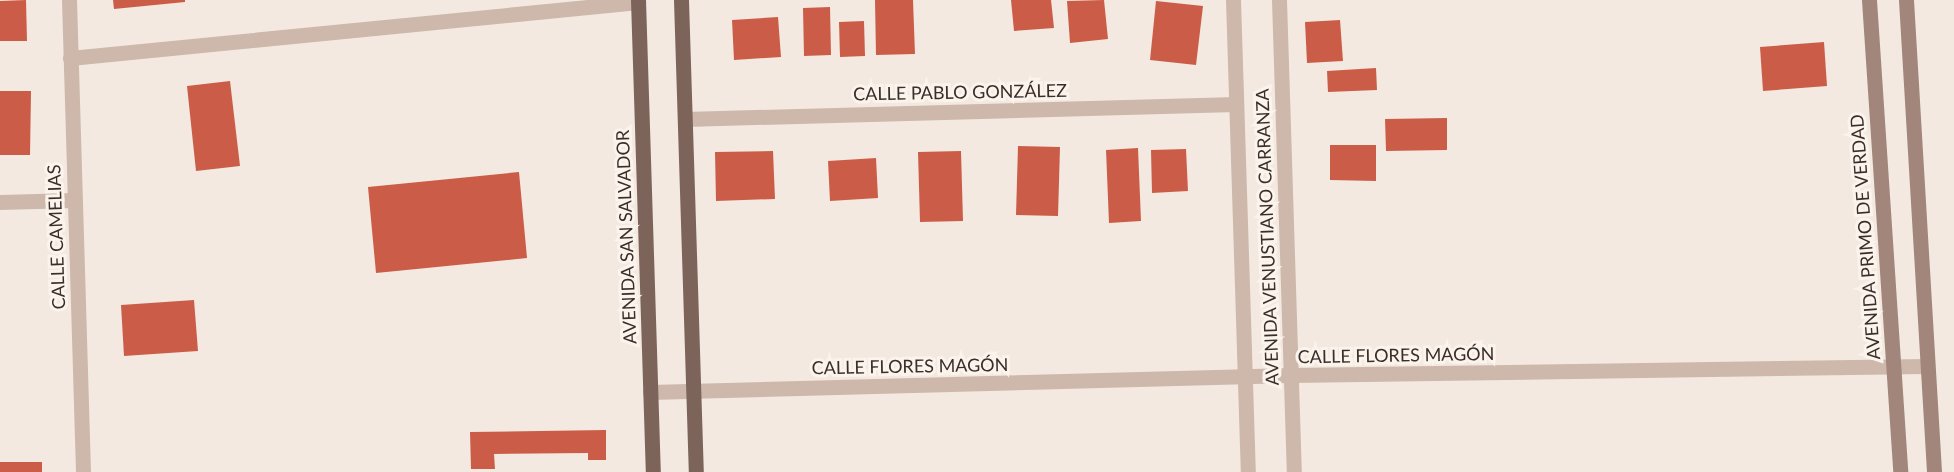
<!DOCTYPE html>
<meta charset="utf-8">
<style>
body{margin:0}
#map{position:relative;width:1954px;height:472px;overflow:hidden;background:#f4e9e0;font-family:Lato,sans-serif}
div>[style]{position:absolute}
.building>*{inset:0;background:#cb5d48}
.minor>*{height:15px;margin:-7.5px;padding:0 7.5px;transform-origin:7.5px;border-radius:7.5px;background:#cdb8ab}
.tertiary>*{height:15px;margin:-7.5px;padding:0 7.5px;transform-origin:7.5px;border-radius:7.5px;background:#cdb8ab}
.secondary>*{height:15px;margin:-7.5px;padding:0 7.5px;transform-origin:7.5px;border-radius:7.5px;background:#a2867c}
.primary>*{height:15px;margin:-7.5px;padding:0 7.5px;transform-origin:7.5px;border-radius:7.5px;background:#7d645b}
span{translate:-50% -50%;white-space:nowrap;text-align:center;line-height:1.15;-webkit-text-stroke:6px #fbf4ed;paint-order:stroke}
.street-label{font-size:18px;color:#3b2e2a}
</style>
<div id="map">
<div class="building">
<div style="clip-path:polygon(26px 0,27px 41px,0 41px,0 1px)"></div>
<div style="clip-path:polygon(113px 0,185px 0,185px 2px,114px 9px)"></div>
<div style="clip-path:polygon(875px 0,913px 0,915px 54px,876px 55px)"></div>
<div style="clip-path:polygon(1011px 0,1051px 0,1054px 28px,1014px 31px)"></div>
<div style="clip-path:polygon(1104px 0,1108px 39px,1070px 43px,1067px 1px)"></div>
<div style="clip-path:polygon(1156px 1px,1203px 6px,1196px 65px,1150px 60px)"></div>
<div style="clip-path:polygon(830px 7px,831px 55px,804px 56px,803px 8px)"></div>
<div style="clip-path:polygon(778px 17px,781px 57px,734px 60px,732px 20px)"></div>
<div style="clip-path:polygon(1340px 20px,1343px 61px,1307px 63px,1305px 22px)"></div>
<div style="clip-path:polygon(864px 21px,865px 56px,840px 57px,839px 22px)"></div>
<div style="clip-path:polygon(1824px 42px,1827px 86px,1763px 91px,1760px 47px)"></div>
<div style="clip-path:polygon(1376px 68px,1377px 90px,1328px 92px,1327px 71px)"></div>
<div style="clip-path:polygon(230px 81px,240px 166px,196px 171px,187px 86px)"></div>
<div style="clip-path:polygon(0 91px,31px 91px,30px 155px,0 155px)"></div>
<div style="clip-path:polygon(1447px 118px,1447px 150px,1386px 151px,1385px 119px)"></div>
<div style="clip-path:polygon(1330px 145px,1376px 145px,1376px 181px,1330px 180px)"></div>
<div style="clip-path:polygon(1018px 146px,1060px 147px,1058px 216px,1016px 215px)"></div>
<div style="clip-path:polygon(1138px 148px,1141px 221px,1109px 223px,1106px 150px)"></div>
<div style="clip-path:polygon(1186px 149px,1188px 191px,1152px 193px,1151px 150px)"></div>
<div style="clip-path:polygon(773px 151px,775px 199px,716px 201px,715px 152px)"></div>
<div style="clip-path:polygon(961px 151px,963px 221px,920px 222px,918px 152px)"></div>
<div style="clip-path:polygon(876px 158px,878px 198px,830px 201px,828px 161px)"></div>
<div style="clip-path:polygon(519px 172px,527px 258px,376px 273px,368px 187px)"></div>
<div style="clip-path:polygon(194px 300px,198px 351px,124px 356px,121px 305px)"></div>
<div style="clip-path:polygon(606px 430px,606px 460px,588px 460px,588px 453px,494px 454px,495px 469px,471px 469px,470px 432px)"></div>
<div style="clip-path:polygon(0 462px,42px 462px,42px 472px,0 472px)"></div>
</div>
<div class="minor">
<div style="left:69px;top:0;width:472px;rotate:88.3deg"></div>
<div style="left:70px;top:58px;width:571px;rotate:-5.63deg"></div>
<div style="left:685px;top:119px;width:551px;rotate:-1.56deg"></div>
<div style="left:0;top:202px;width:74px;rotate:-1.5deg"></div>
<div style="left:650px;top:392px;width:641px;rotate:-1.52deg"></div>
<div style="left:1291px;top:375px;width:636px;rotate:-0.81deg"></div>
</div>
<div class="tertiary">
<div style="left:1233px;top:0;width:472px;rotate:88.2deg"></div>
<div style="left:1279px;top:0;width:472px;rotate:88.2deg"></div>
</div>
<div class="secondary">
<div style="left:1869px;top:0;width:473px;rotate:86.2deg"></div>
<div style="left:1906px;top:0;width:473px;rotate:86.6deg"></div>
</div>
<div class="primary">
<div style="left:638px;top:0;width:472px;rotate:88.2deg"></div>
<div style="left:681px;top:0;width:472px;rotate:88.2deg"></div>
</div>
<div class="street-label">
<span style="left:960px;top:92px;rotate:-1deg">CALLE PABLO GONZÁLEZ</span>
<span style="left:56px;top:237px;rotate:-92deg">CALLE CAMELIAS</span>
<span style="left:626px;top:237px;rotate:-92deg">AVENIDA SAN SALVADOR</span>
<span style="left:1267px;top:237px;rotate:-92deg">AVENIDA VENUSTIANO CARRANZA</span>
<span style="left:1865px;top:237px;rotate:-94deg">AVENIDA PRIMO DE VERDAD</span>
<span style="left:1396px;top:355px;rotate:-1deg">CALLE FLORES MAGÓN</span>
<span style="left:910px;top:366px;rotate:-1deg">CALLE FLORES MAGÓN</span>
</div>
</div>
